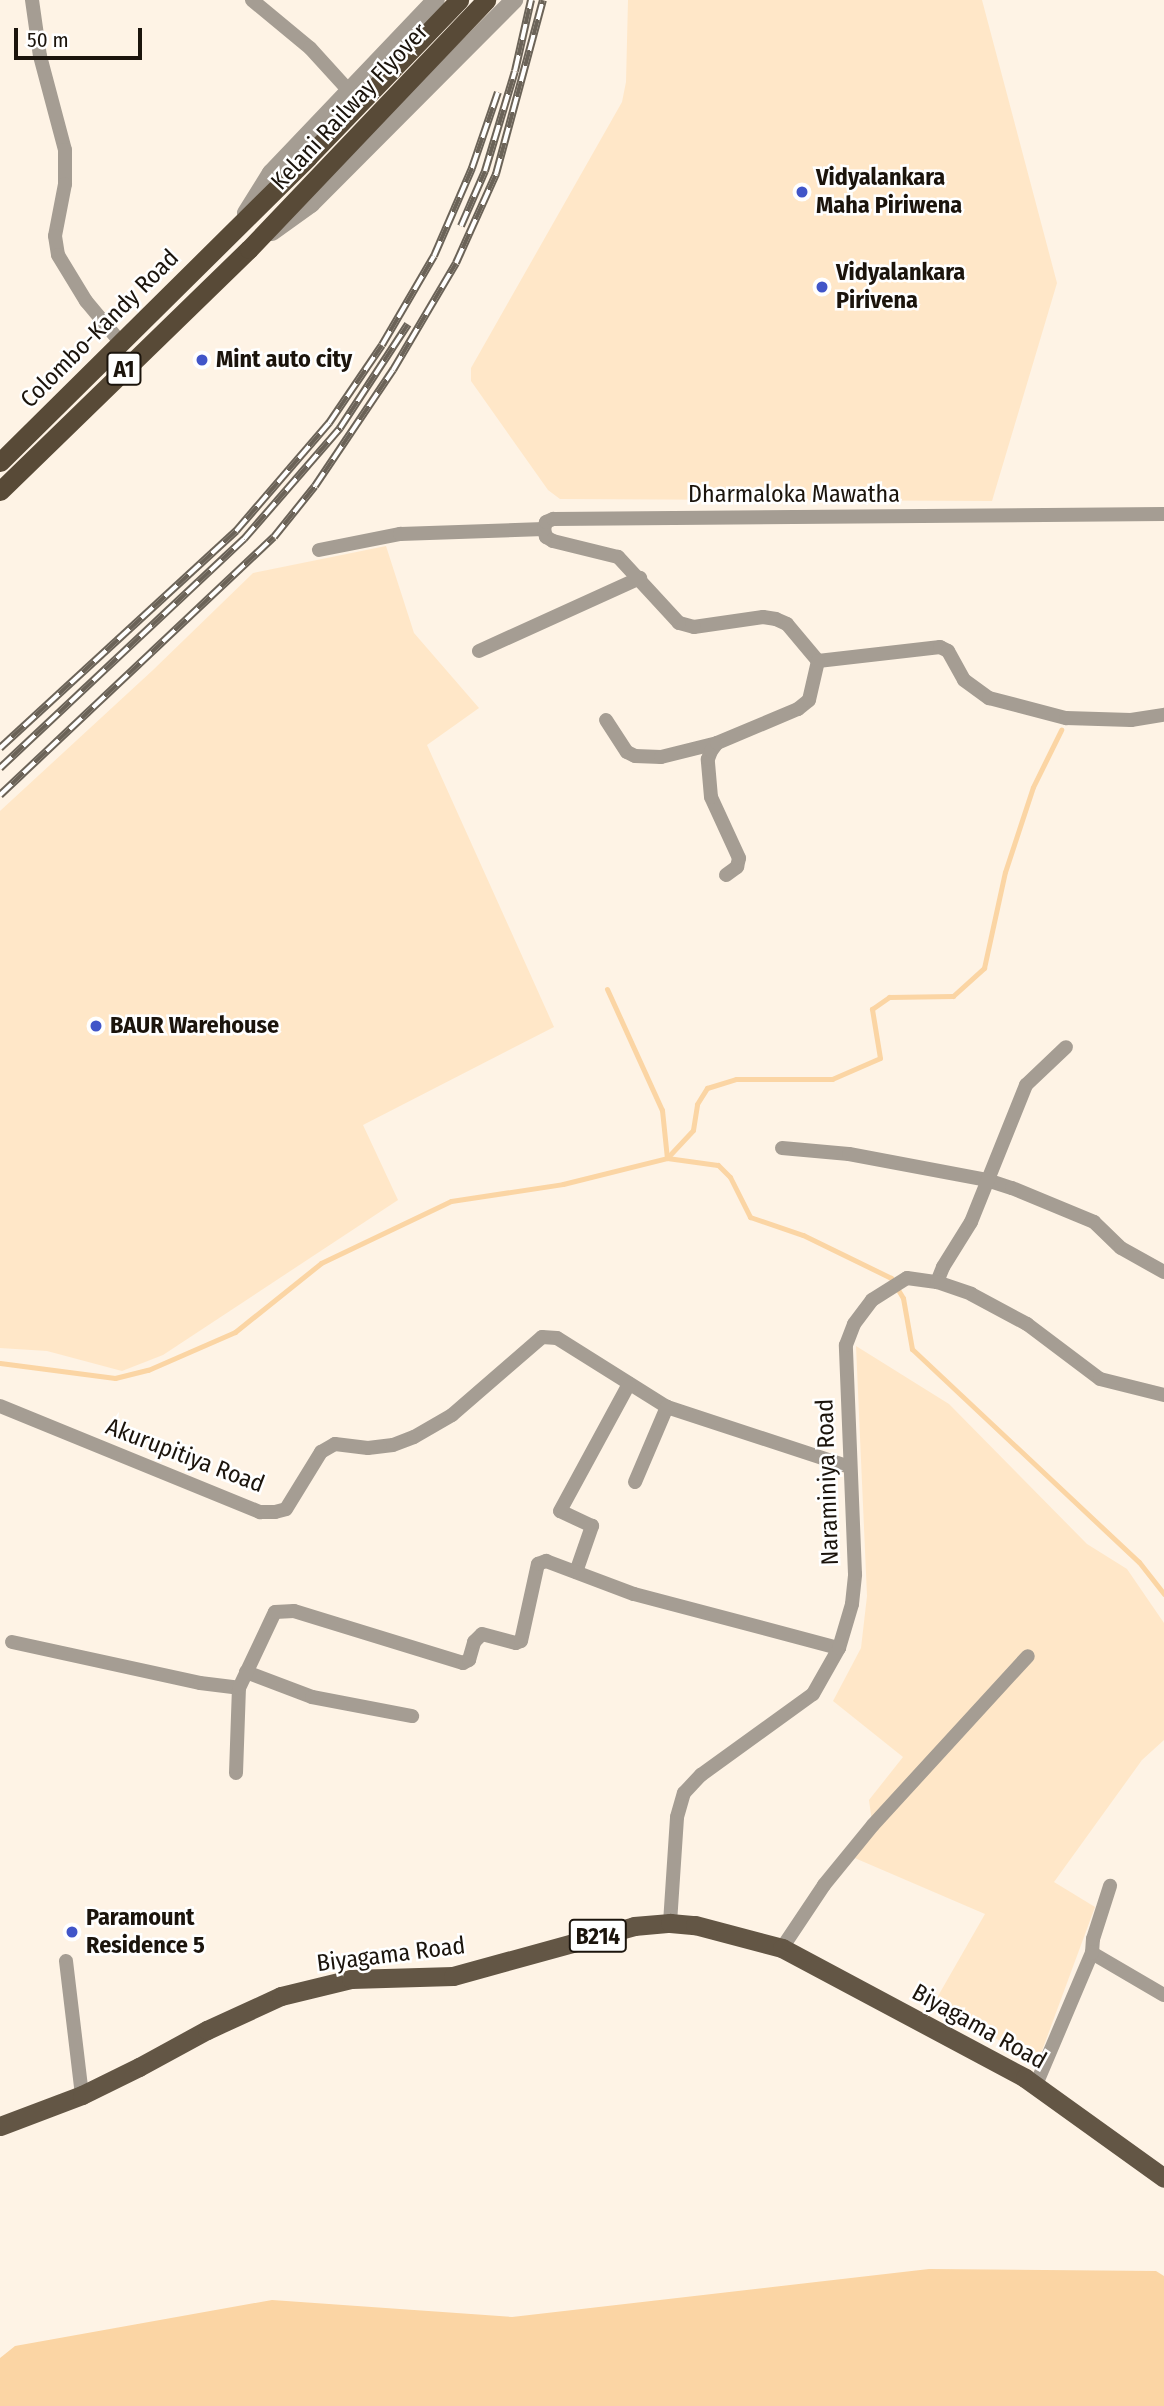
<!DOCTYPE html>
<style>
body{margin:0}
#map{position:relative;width:1164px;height:2406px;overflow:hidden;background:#fef3e5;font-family:"Fira Sans Condensed",sans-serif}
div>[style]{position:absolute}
.built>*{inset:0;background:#ffe7c8}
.water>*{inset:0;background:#fbd5a4}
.stream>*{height:5px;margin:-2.5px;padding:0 2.5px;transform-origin:2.5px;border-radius:2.5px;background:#fbd5a4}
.minor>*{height:14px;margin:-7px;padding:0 7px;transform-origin:7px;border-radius:7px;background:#a59d93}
.tertiary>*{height:18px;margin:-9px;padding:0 9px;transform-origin:9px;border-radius:9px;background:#a59d93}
.primary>*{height:19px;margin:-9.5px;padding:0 9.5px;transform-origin:9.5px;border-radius:9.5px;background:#635645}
.trunk>*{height:19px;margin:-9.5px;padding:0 9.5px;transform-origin:9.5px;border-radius:9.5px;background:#584a37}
.rail>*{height:8px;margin-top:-4px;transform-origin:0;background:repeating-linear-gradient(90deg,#fff 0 16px,#6b6358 0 32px);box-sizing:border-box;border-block:2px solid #6b6358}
.dots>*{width:19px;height:19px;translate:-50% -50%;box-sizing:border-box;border:4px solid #fff;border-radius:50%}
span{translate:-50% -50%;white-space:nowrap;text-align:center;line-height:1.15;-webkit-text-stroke:5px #fff;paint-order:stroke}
.shield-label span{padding:2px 5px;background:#fff;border:2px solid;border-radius:5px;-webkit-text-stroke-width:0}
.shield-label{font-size:23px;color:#1b140c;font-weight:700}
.street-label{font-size:24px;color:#1b140c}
.poi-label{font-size:24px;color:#1b140c;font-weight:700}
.left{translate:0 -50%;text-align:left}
.scale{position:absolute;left:14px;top:28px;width:128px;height:32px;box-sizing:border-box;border:4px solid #1b140c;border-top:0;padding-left:9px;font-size:21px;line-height:24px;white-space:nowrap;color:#1b140c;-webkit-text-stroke:5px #fff;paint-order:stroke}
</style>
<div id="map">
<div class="built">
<div style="clip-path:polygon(628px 0,982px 0,1057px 283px,992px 501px,560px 499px,548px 490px,471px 381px,471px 368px,622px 102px,626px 82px)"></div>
<div style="clip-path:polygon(386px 546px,414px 633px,479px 708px,427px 745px,554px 1027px,363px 1125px,398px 1200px,163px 1355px,122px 1371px,47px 1351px,0 1348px,0 811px,153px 670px,253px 573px)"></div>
<div style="clip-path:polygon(856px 1346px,949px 1404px,1087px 1544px,1127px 1569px,1164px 1623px,1164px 1740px,1142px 1760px,1054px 1882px,1095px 1907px,1036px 2067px,1009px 2046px,934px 2003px,985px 1914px,843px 1853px,872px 1822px,869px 1800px,903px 1757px,833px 1701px,861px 1648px,867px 1596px)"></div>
</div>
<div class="water">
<div style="clip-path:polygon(929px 2269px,1156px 2271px,1164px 2276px,1164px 2406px,0 2406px,0 2358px,15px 2346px,272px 2300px,512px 2317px)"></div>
</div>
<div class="stream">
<div style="left:607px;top:989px;width:133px;rotate:65.6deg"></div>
<div style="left:662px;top:1110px;width:48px;rotate:84.1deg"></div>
<div style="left:667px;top:1158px;width:38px;rotate:-47deg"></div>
<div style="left:693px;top:1130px;width:26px;rotate:-81deg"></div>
<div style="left:697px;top:1104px;width:19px;rotate:-58deg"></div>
<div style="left:707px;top:1088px;width:30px;rotate:-17deg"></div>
<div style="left:736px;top:1079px;width:96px"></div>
<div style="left:832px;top:1079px;width:52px;rotate:-23.6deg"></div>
<div style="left:880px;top:1058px;width:50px;rotate:-99.3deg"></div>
<div style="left:872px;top:1009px;width:21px;rotate:-35deg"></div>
<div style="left:889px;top:997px;width:64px;rotate:-0.9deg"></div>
<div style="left:953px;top:996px;width:42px;rotate:-42.1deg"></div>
<div style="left:984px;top:968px;width:98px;rotate:-77.7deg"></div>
<div style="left:1005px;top:872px;width:89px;rotate:-71.8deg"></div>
<div style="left:1033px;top:787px;width:64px;rotate:-63.8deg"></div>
<div style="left:0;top:1363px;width:116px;rotate:7.4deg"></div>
<div style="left:115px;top:1378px;width:34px;rotate:-14deg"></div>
<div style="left:148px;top:1370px;width:95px;rotate:-23.6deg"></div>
<div style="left:235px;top:1332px;width:110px;rotate:-38.7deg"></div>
<div style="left:321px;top:1263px;width:144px;rotate:-25.5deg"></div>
<div style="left:451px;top:1201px;width:113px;rotate:-8.6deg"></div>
<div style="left:563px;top:1184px;width:107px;rotate:-14deg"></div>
<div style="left:667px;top:1158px;width:51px;rotate:7.8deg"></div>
<div style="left:718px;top:1165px;width:17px;rotate:45deg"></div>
<div style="left:730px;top:1177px;width:45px;rotate:63.4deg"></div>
<div style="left:750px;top:1217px;width:56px;rotate:18.8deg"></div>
<div style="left:803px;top:1235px;width:98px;rotate:26deg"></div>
<div style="left:891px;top:1278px;width:23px;rotate:59deg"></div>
<div style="left:903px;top:1298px;width:52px;rotate:80deg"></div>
<div style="left:912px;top:1349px;width:311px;rotate:43.2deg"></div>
<div style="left:1139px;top:1562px;width:41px;rotate:52deg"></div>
</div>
<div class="minor">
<div style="left:32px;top:0;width:57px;rotate:81.9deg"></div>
<div style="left:40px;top:56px;width:97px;rotate:75.1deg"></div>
<div style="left:65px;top:150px;width:34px;rotate:90deg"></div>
<div style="left:65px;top:184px;width:53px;rotate:100.9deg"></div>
<div style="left:55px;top:236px;width:19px;rotate:81deg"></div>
<div style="left:58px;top:255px;width:54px;rotate:58.7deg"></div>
<div style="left:86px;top:301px;width:56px;rotate:50.1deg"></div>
<div style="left:252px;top:0;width:75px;rotate:39.6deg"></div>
<div style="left:310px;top:48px;width:59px;rotate:47.7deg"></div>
<div style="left:319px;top:550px;width:83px;rotate:-11.2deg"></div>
<div style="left:400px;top:534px;width:144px;rotate:-2deg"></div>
<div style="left:479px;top:651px;width:177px;rotate:-24.4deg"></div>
<div style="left:818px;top:661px;width:48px;rotate:-130deg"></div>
<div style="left:787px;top:624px;width:12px;rotate:-156deg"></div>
<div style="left:776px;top:619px;width:13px;rotate:-171deg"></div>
<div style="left:763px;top:617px;width:70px;rotate:171.8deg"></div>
<div style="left:694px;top:627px;width:16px;rotate:-165deg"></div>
<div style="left:679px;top:623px;width:90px;rotate:-132.7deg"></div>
<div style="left:618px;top:557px;width:67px;rotate:-166.2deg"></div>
<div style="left:553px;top:541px;width:8px;rotate:-150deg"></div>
<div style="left:546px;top:537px;width:8px;rotate:-104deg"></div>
<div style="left:544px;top:529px;width:7px;rotate:-74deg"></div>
<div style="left:546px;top:522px;width:8px;rotate:-23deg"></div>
<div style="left:553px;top:519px;width:611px;rotate:-0.47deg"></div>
<div style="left:818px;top:661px;width:123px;rotate:-6.5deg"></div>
<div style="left:940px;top:647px;width:9px;rotate:27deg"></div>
<div style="left:948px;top:651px;width:33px;rotate:61deg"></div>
<div style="left:964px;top:680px;width:31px;rotate:36deg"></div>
<div style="left:989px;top:698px;width:80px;rotate:14.6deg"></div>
<div style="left:1066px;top:718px;width:65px;rotate:1.8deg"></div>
<div style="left:1131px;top:720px;width:33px;rotate:-9deg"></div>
<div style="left:606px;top:720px;width:38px;rotate:57deg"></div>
<div style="left:627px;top:752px;width:9px;rotate:27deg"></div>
<div style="left:635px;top:756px;width:26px;rotate:2deg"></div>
<div style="left:661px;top:757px;width:58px;rotate:-14deg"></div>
<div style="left:726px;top:875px;width:14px;rotate:-36deg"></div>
<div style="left:737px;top:867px;width:9px;rotate:-77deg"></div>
<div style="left:739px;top:858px;width:67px;rotate:-114.7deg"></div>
<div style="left:711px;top:797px;width:38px;rotate:-95deg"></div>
<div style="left:708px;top:759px;width:9px;rotate:-69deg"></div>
<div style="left:711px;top:751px;width:10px;rotate:-53deg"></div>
<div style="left:717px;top:743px;width:88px;rotate:-22.8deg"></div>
<div style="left:798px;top:709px;width:14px;rotate:-39deg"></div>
<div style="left:809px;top:700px;width:40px;rotate:-77deg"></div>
<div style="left:782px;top:1148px;width:67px;rotate:5.1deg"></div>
<div style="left:849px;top:1154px;width:140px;rotate:10.7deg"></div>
<div style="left:987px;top:1180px;width:26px;rotate:18deg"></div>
<div style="left:1012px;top:1188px;width:89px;rotate:22.5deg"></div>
<div style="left:1094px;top:1222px;width:37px;rotate:44deg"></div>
<div style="left:1121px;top:1248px;width:49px;rotate:29.2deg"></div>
<div style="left:937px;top:1282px;width:16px;rotate:-68deg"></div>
<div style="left:943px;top:1267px;width:53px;rotate:-58.1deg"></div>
<div style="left:971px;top:1222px;width:148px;rotate:-68.1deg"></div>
<div style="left:1026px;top:1085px;width:55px;rotate:-43.5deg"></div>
<div style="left:0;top:1406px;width:281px;rotate:22.2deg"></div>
<div style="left:260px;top:1512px;width:15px"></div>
<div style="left:275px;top:1512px;width:11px;rotate:-15deg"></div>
<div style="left:286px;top:1509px;width:67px;rotate:-58.4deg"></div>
<div style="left:321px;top:1452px;width:16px;rotate:-30deg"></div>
<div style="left:335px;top:1444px;width:33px;rotate:7deg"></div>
<div style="left:368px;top:1448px;width:25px;rotate:-7deg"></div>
<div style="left:393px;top:1445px;width:22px;rotate:-21deg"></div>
<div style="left:414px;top:1437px;width:44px;rotate:-30.1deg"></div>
<div style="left:452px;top:1415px;width:119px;rotate:-40.9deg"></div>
<div style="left:542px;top:1337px;width:15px;rotate:4deg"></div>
<div style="left:557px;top:1338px;width:130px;rotate:32.1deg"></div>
<div style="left:667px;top:1407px;width:192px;rotate:18.2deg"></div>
<div style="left:635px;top:1482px;width:82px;rotate:-66.9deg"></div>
<div style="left:576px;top:1572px;width:49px;rotate:-70.8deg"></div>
<div style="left:592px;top:1526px;width:35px;rotate:-155deg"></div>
<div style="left:560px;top:1511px;width:145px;rotate:-61.5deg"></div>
<div style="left:12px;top:1642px;width:192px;rotate:12.3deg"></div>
<div style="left:200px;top:1683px;width:39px;rotate:7deg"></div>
<div style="left:246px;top:1672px;width:71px;rotate:20.7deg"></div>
<div style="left:312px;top:1697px;width:102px;rotate:10.8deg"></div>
<div style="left:236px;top:1773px;width:85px;rotate:-88deg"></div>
<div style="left:239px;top:1688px;width:84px;rotate:-64.7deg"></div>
<div style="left:275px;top:1612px;width:19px;rotate:-3deg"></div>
<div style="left:294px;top:1611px;width:177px;rotate:17.1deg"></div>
<div style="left:463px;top:1663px;width:7px;rotate:-27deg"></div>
<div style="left:469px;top:1660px;width:19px;rotate:-74deg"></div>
<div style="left:474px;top:1642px;width:11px;rotate:-45deg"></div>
<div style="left:482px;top:1634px;width:35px;rotate:15deg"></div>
<div style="left:516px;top:1643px;width:5px;rotate:-22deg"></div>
<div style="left:521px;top:1641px;width:79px;rotate:-77.6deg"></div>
<div style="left:538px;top:1564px;width:9px;rotate:-21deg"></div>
<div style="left:546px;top:1561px;width:94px;rotate:20.6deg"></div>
<div style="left:634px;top:1594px;width:212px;rotate:14.8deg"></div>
<div style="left:670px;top:1923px;width:106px;rotate:-86.2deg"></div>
<div style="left:677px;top:1817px;width:25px;rotate:-74deg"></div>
<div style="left:684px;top:1793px;width:25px;rotate:-47deg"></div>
<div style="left:701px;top:1775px;width:138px;rotate:-35.9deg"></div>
<div style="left:813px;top:1694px;width:53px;rotate:-60.5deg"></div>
<div style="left:839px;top:1648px;width:46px;rotate:-73.5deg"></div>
<div style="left:852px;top:1604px;width:30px;rotate:-84deg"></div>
<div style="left:855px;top:1574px;width:229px;rotate:-92.3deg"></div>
<div style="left:846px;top:1345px;width:22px;rotate:-69deg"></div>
<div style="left:854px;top:1324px;width:30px;rotate:-53deg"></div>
<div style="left:872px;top:1300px;width:41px;rotate:-32.2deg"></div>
<div style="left:907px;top:1278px;width:30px;rotate:8deg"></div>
<div style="left:937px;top:1282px;width:36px;rotate:19deg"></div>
<div style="left:971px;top:1294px;width:64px;rotate:28.2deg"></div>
<div style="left:1027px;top:1324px;width:91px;rotate:37deg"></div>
<div style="left:1100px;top:1379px;width:66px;rotate:14deg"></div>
<div style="left:782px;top:1948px;width:76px;rotate:-56.3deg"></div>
<div style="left:824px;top:1885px;width:77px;rotate:-50.8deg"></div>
<div style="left:873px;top:1825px;width:229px;rotate:-47.5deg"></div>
<div style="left:1092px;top:1953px;width:83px;rotate:30.3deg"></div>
<div style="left:66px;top:1961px;width:135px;rotate:83.2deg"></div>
<div style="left:1035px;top:2087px;width:146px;rotate:-67deg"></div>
<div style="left:1092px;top:1953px;width:14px;rotate:-86deg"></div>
<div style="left:1093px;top:1939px;width:56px;rotate:-72.2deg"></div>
</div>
<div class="tertiary">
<div style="left:246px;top:213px;width:47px;rotate:-58deg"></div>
<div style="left:271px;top:173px;width:239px;rotate:-46.4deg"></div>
<div style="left:272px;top:232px;width:48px;rotate:-35.7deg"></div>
<div style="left:311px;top:204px;width:288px;rotate:-45.1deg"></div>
</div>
<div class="primary">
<div style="left:0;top:2126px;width:88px;rotate:-20.7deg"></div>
<div style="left:82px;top:2095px;width:64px;rotate:-26.2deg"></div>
<div style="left:139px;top:2067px;width:77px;rotate:-28.6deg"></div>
<div style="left:207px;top:2030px;width:81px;rotate:-24.7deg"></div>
<div style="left:281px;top:1996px;width:72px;rotate:-13.7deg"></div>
<div style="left:351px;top:1979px;width:102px;rotate:-1.7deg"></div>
<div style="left:453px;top:1976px;width:188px;rotate:-15.4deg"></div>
<div style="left:634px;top:1926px;width:36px;rotate:-5deg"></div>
<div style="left:670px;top:1923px;width:25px;rotate:5deg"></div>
<div style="left:695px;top:1925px;width:90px;rotate:14.8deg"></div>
<div style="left:782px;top:1948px;width:276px;rotate:28.1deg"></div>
<div style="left:1025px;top:2078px;width:171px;rotate:35.7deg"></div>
</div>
<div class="trunk">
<div style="left:0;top:462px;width:433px;rotate:-44.7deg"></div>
<div style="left:308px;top:157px;width:218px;rotate:-46.1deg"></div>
<div style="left:0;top:491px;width:347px;rotate:-44.2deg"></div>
<div style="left:249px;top:249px;width:344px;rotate:-46.4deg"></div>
</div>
<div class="rail">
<div style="left:461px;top:226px;width:60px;rotate:-66.4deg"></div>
<div style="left:485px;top:171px;width:104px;rotate:-73.3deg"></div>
<div style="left:515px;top:71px;width:73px;rotate:-77.3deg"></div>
<div style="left:0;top:748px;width:321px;rotate:-42.6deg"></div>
<div style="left:236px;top:531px;width:143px;rotate:-49.3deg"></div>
<div style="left:329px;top:423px;width:94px;rotate:-55.8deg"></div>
<div style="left:382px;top:345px;width:103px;rotate:-59.7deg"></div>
<div style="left:434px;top:256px;width:96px;rotate:-66.6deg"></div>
<div style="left:472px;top:168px;width:80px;rotate:-71.1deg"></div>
<div style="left:0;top:768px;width:335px;rotate:-43.2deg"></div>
<div style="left:244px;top:539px;width:147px;rotate:-49.1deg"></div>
<div style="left:340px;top:428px;width:124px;rotate:-56.8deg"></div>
<div style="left:0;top:795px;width:376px;rotate:-43.3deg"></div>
<div style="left:274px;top:537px;width:65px;rotate:-51.2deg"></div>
<div style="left:315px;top:486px;width:140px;rotate:-56.1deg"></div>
<div style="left:393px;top:370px;width:124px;rotate:-59.5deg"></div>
<div style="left:456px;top:263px;width:98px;rotate:-65.8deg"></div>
<div style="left:496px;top:174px;width:180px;rotate:-74.9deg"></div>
</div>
<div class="dots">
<div style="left:802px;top:192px;background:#4155c8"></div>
<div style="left:822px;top:287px;background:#4155c8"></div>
<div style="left:202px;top:360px;background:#4155c8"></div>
<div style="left:96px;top:1026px;background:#4155c8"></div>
<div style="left:72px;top:1932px;background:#4155c8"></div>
</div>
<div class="shield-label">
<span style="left:124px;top:369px">A1</span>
<span style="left:598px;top:1936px">B214</span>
</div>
<div class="street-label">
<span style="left:350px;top:107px;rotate:-47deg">Kelani Railway Flyover</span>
<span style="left:100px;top:329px;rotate:-45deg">Colombo-Kandy Road</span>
<span style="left:794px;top:495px">Dharmaloka Mawatha</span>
<span style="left:185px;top:1456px;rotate:21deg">Akurupitiya Road</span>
<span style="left:828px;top:1482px;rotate:-92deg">Naraminiya Road</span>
<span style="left:391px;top:1955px;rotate:-7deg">Biyagama Road</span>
<span style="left:979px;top:2027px;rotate:29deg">Biyagama Road</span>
</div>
<div class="poi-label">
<span class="left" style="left:816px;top:192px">Vidyalankara<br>Maha Piriwena</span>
<span class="left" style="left:836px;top:287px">Vidyalankara<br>Pirivena</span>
<span class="left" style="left:216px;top:360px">Mint auto city</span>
<span class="left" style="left:110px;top:1026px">BAUR Warehouse</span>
<span class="left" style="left:86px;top:1932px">Paramount<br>Residence 5</span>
</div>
<div class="scale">50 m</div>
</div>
